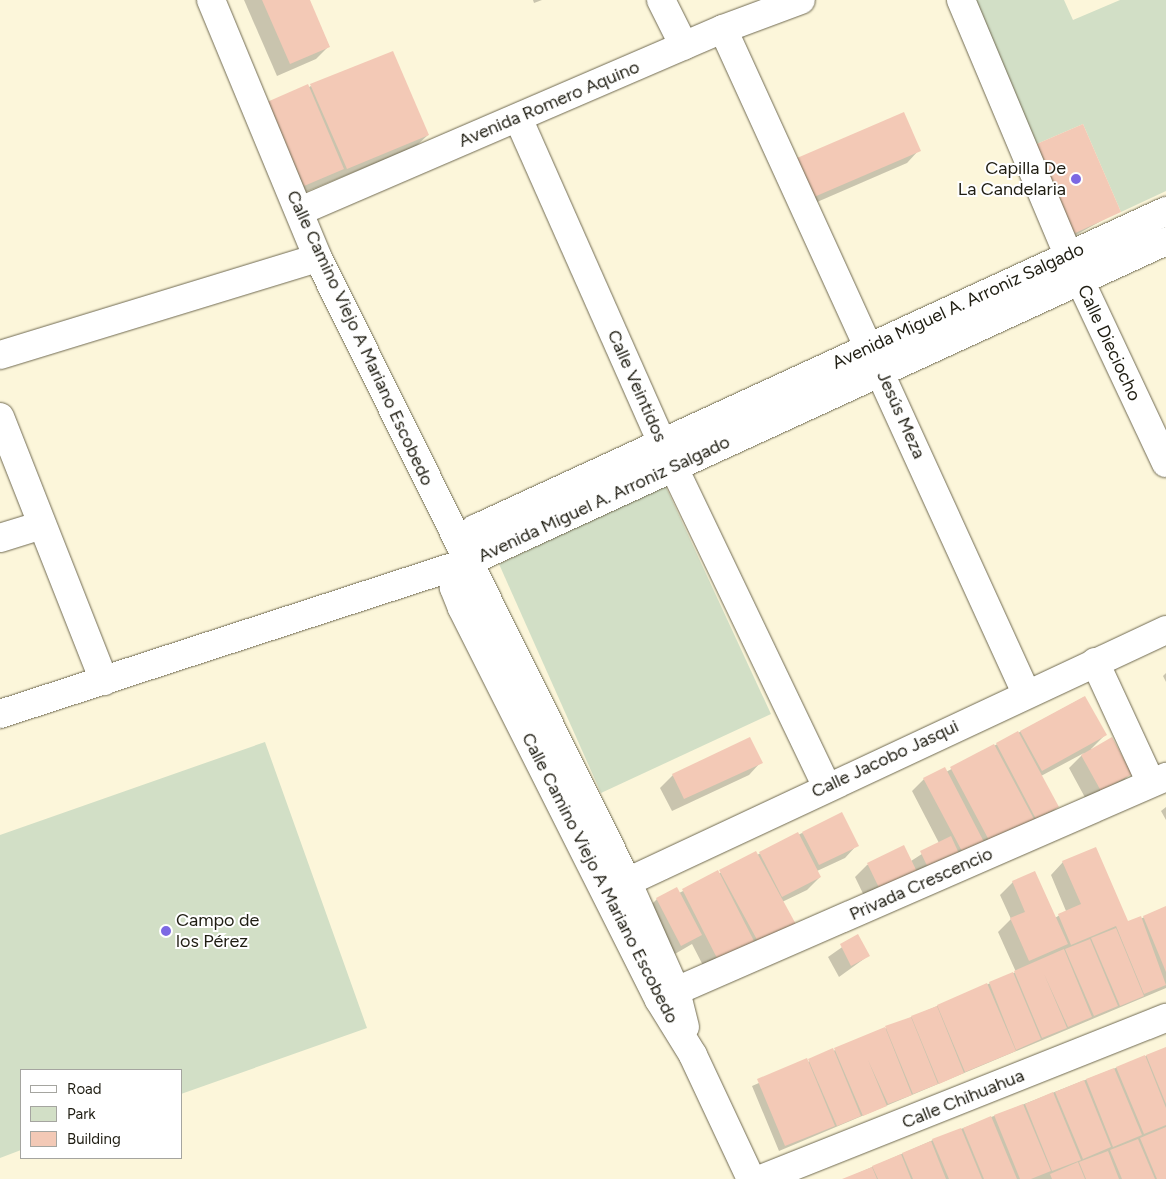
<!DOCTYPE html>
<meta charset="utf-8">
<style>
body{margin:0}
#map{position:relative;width:1166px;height:1179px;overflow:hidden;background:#fcf6da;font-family:Figtree,sans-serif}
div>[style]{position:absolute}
.green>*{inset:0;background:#d2dfc6}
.shadow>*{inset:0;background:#0003}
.building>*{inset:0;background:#f3c9b6}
.roads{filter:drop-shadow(0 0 1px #706a52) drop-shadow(0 0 1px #706a52)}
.minor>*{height:28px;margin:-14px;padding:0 14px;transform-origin:14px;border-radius:14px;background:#fff}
.dots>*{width:14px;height:14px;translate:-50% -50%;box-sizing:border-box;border:2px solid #fff;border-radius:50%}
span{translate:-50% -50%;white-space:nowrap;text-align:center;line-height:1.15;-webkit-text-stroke:4px #fff;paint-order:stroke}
.street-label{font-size:18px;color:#1f1d12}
.poi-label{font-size:18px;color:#1f1d12}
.right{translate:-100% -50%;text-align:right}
.left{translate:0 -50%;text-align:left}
.legend{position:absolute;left:20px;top:1069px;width:162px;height:90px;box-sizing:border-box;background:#fff;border:1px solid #a5a5a0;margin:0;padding:6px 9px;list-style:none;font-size:15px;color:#1f1d12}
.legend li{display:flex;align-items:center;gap:10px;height:25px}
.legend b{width:25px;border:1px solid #a5a5a0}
</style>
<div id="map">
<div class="green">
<div style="clip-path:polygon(974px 0,1064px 0,1073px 20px,1120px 0,1166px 0,1166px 191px,1121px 212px,1083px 124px,1032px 146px)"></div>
<div style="clip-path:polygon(665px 485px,771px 714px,601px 793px,499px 564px)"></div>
<div style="clip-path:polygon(265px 742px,367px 1028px,181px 1094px,181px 1070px,21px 1070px,21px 1150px,0 1158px,0 835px)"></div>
</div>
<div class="shadow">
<div style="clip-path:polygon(244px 0,309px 0,329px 46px,316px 59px,277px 76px)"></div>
<div style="clip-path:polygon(533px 0,542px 0,534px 3px)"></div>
<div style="clip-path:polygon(311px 86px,428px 135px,415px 147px,291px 198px,256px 115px)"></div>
<div style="clip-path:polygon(903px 113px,919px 150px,907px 163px,801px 209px)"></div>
<div style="clip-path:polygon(1027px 153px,1119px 211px,1065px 241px)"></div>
<div style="clip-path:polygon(1166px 673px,1166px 682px,1163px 676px)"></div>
<div style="clip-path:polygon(1084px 697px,1105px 735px,1091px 749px,1130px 774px,1118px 786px,1088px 803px,1069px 768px,1084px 753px,1041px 776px,1057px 807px,1045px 819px,870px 908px,855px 877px,867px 865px,904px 847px,911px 861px,939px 843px,912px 791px,924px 779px,946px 772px)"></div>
<div style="clip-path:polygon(761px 762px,749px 775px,672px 811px,660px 788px,673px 775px)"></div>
<div style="clip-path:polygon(1166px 807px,1166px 820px,1161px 811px)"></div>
<div style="clip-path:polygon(802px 833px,857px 845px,845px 858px,817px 871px,820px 877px,807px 890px,782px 902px,748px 958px,710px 979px,692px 944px,668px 958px,644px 912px,657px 899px,679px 893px)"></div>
<div style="clip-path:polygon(1063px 862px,1121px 927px,1166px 908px,1166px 988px,779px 1151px,752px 1086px,1016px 972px,998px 932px,1011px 919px,1000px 895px,1013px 882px,1055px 918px,1066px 911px,1051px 875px)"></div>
<div style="clip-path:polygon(858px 936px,868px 956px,839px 977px,828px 957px)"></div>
<div style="clip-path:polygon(1166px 1048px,1166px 1179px,845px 1179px,933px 1140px)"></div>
</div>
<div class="building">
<div style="clip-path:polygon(262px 0,310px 0,330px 47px,290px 64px)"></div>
<div style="clip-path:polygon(393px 51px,429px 135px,347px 169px,310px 84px)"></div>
<div style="clip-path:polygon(308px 84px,344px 169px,304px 186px,267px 102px)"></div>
<div style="clip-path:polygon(904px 112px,921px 151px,814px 197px,797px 158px)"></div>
<div style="clip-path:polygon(1083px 124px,1121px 212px,1071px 235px,1032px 146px)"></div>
<div style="clip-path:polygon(1085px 696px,1107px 735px,1042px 771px,1020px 731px)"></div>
<div style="clip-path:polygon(1018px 731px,1059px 807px,1036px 819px,996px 743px)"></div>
<div style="clip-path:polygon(750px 737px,763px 763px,684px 799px,672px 774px)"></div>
<div style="clip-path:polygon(1112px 737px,1132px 774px,1101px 791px,1081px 755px)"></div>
<div style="clip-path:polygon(994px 744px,1035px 821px,991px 844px,950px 767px)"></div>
<div style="clip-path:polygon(945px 767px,985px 844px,964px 855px,923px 778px)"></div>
<div style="clip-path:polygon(842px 812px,859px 846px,819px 865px,802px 832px)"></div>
<div style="clip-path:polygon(798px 832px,821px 877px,782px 897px,759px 852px)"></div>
<div style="clip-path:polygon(951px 836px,961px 858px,930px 872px,920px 851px)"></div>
<div style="clip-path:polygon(904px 845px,920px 878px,883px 896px,867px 863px)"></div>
<div style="clip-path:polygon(1096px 847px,1128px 921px,1141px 916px,1166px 985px,1144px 994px,1116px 926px,1071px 945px,1058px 914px,1081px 904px,1062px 861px)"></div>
<div style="clip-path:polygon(756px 851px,798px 928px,761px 947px,719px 870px)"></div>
<div style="clip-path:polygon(718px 870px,758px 949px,722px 968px,682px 889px)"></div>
<div style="clip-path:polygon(1035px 871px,1068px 944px,1029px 961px,1010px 918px,1025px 912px,1012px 881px)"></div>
<div style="clip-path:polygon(677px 887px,702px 935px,681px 946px,656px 898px)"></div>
<div style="clip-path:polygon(1166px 906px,1166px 972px,1143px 916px)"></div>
<div style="clip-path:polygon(1116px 928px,1144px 996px,1120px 1006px,1091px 938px)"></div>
<div style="clip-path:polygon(858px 934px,870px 956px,851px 966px,840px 944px)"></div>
<div style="clip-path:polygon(1090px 939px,1118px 1006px,1094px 1016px,1065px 949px)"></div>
<div style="clip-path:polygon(1064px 949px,1092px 1017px,1068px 1027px,1044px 974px,1067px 1028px,1042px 1038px,1014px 971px)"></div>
<div style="clip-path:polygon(1013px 972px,1041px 1039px,1016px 1050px,989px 982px)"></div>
<div style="clip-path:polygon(987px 983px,1016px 1051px,965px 1072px,937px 1005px)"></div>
<div style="clip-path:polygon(937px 1006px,964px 1073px,939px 1084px,911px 1016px)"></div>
<div style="clip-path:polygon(911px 1017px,938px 1084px,913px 1094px,885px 1026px)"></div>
<div style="clip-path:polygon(885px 1027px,912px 1095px,888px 1104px,868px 1060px,887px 1106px,863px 1116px,834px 1048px)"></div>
<div style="clip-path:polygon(1166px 1047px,1166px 1104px,1146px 1055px)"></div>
<div style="clip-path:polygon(833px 1048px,861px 1116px,837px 1126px,808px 1059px)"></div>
<div style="clip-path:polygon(1145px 1055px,1166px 1108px,1166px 1125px,1144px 1134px,1116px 1067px)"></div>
<div style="clip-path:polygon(807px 1058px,835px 1126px,785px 1146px,757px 1079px)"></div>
<div style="clip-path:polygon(1114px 1068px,1142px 1135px,1113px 1147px,1086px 1079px)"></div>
<div style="clip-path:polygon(1084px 1080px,1111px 1147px,1083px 1159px,1055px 1092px)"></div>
<div style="clip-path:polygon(1053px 1092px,1081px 1160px,1052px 1171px,1025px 1104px)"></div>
<div style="clip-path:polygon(1023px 1104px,1051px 1171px,1031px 1179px,1020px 1179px,994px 1115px)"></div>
<div style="clip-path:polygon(991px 1116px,1017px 1179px,984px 1179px,963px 1128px)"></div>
<div style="clip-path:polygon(1166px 1127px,1166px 1179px,1157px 1179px,1140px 1138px)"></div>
<div style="clip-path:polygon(961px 1128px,982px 1179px,949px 1179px,932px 1139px)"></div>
<div style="clip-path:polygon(1138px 1139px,1155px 1179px,1122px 1179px,1110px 1150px)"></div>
<div style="clip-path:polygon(931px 1141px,946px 1179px,913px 1179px,902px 1153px)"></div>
<div style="clip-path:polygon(1108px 1151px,1119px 1179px,1086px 1179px,1079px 1162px)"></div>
<div style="clip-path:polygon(901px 1154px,911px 1179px,878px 1179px,872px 1166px)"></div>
<div style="clip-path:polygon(1078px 1162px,1085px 1179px,1052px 1179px,1050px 1174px)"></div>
<div style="clip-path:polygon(872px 1167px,877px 1179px,842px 1179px)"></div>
</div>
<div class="roads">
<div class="minor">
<div style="left:211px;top:0;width:279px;rotate:67.5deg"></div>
<div style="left:318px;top:258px;width:695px;rotate:63.62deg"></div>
<div style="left:627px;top:881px;width:120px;rotate:66deg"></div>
<div style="left:676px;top:991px;width:37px;rotate:76deg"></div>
<div style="left:661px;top:0;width:51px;rotate:63.4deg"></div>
<div style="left:961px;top:0;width:277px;rotate:67.2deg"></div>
<div style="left:1068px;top:255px;width:230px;rotate:64.8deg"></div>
<div style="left:723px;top:29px;width:730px;rotate:65.47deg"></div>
<div style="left:518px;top:118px;width:355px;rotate:66.1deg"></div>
<div style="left:662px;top:443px;width:380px;rotate:64.4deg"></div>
<div style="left:300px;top:211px;width:460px;rotate:-23.3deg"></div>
<div style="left:723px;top:29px;width:83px;rotate:-20.4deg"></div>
<div style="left:0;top:355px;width:332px;rotate:-17deg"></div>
<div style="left:0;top:417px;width:284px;rotate:68.5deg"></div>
<div style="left:0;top:538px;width:41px;rotate:-17.1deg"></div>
<div style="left:1095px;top:662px;width:133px;rotate:65.2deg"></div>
<div style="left:0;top:714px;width:490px;rotate:-18deg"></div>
<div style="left:466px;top:563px;width:771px;rotate:-24.7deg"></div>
<div style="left:610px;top:890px;width:614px;rotate:-25.06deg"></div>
<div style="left:676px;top:991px;width:535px;rotate:-23.59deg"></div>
<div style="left:751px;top:1179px;width:137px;rotate:-115.1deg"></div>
<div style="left:693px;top:1055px;width:65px;rotate:-121.7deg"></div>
<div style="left:659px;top:1000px;width:439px;rotate:-116.7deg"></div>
<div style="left:462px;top:608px;width:22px;rotate:-112deg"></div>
<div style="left:454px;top:588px;width:63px;rotate:-70.4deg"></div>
<div style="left:475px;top:529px;width:761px;rotate:-24.71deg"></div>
<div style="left:761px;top:1179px;width:436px;rotate:-21.7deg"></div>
</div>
</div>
<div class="dots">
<div style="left:1076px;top:179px;background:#7c68e3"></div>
<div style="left:166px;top:931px;background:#7c68e3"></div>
</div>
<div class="street-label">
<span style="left:549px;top:104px;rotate:-23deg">Avenida Romero Aquino</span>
<span style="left:958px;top:306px;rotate:-25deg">Avenida Miguel A. Arroniz Salgado</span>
<span style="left:360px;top:338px;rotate:65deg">Calle Camino Viejo A Mariano Escobedo</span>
<span style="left:1109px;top:343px;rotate:65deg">Calle Dieciocho</span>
<span style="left:637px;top:386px;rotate:66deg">Calle Veintidos</span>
<span style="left:901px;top:415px;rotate:66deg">Jesús Meza</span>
<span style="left:604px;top:499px;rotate:-25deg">Avenida Miguel A. Arroniz Salgado</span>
<span style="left:885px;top:759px;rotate:-25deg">Calle Jacobo Jasqui</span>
<span style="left:600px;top:878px;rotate:63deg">Calle Camino Viejo A Mariano Escobedo</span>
<span style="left:921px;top:884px;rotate:-24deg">Privada Crescencio</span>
<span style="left:963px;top:1099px;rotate:-22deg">Calle Chihuahua</span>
</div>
<div class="poi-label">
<span class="right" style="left:1066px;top:179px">Capilla De<br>La Candelaria</span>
<span class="left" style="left:176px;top:931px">Campo de<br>los Pérez</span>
</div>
<ul class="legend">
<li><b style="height:6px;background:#fff"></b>Road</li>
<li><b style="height:14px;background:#d2dfc6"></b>Park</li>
<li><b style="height:14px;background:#f3c9b6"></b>Building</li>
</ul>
</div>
